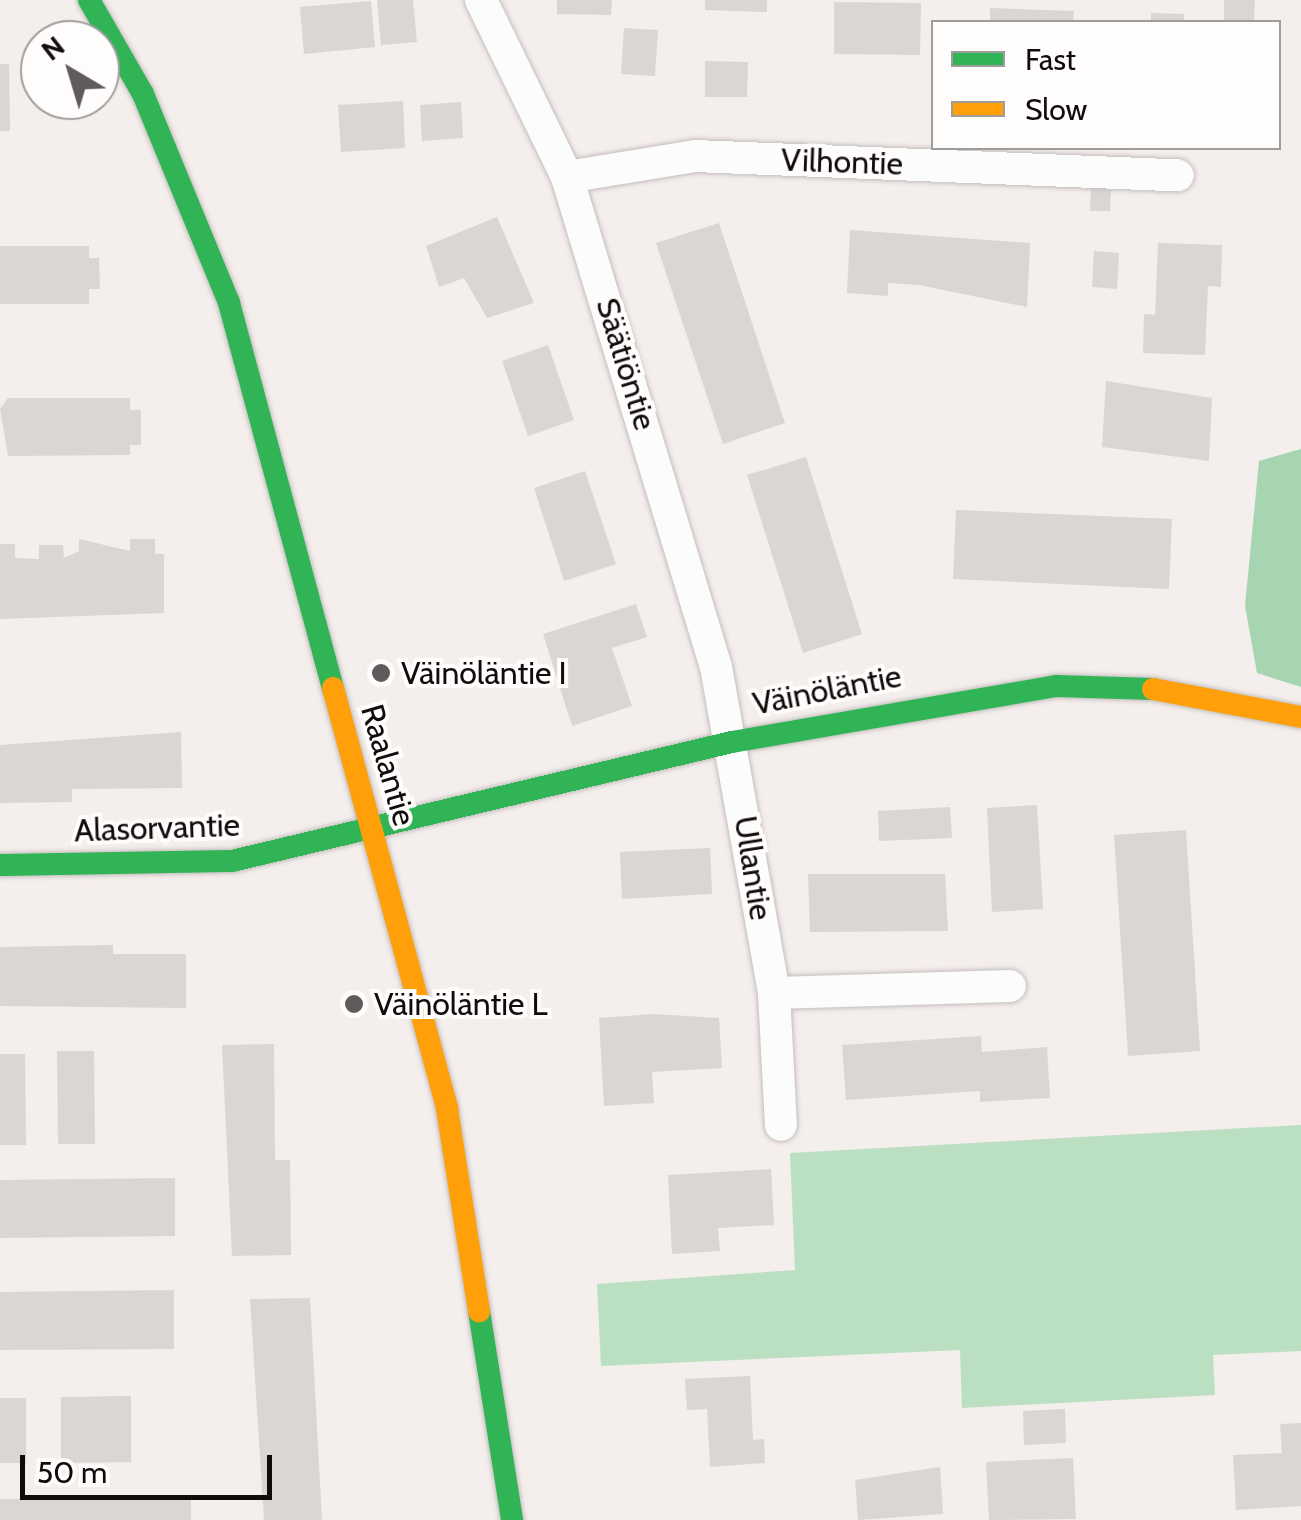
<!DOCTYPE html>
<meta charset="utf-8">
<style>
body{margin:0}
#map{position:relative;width:1301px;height:1520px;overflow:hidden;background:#f4eeec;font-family:Cabin,sans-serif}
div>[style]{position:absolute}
.green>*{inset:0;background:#bae0c1}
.forest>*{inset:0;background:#a8d5b1}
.building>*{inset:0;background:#dad6d4}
.roads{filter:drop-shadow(0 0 2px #c3bfbd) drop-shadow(0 0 2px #c3bfbd)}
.street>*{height:32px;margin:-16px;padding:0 16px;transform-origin:16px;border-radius:16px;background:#fdfcfc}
.fast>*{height:22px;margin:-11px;padding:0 11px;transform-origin:11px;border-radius:11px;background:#30b455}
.slow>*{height:22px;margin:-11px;padding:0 11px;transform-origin:11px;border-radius:11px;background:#ff9f0a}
.dots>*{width:28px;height:28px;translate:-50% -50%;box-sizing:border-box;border:5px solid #fffcfc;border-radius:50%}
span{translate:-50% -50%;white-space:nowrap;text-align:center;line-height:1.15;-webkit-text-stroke:8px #fffcfc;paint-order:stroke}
.street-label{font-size:32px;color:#100c0b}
.poi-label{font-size:32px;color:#100c0b}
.left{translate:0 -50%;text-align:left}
.legend{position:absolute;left:931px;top:20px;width:350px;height:130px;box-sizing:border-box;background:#fffcfc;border:2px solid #9f9c9c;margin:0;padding:12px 18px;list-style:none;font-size:30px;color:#100c0b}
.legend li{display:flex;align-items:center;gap:20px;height:50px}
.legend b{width:50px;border:2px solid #9f9c9c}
.north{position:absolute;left:20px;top:20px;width:100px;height:100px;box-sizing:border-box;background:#fffcfc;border:2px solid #9f9c9c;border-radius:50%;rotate:322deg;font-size:28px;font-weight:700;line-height:40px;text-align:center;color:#100c0b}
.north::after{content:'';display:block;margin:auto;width:35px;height:45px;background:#605b5a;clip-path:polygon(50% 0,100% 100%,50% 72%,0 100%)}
.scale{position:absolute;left:20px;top:1455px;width:252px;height:45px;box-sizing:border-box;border:5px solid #100c0b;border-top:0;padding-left:12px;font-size:30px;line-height:35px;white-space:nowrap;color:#100c0b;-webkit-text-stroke:8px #fffcfc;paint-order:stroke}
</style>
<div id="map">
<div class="green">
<div style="clip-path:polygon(1301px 1125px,1301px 1351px,1213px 1355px,1215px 1395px,962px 1408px,960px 1350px,601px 1366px,597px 1284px,795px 1270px,790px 1153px)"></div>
</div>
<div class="forest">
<div style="clip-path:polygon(1301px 449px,1301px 687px,1257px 673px,1245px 606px,1259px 461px)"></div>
</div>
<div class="building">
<div style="clip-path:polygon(377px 0,413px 0,417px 42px,381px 45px)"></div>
<div style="clip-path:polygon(557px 0,612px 0,611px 15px,557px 14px)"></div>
<div style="clip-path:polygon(705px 0,767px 0,767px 12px,705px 10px)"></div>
<div style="clip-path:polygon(1224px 0,1255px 0,1254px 22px,1224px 22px)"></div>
<div style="clip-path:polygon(371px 1px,375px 47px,304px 54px,300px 7px)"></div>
<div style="clip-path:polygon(834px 2px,921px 3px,920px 55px,834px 54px)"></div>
<div style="clip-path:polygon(990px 8px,1074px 11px,1073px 22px,990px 22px)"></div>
<div style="clip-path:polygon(1151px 13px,1184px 14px,1184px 22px,1151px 22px)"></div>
<div style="clip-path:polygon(624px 28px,658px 30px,655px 76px,621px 74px)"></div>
<div style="clip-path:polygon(705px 61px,748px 62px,747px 97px,705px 97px)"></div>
<div style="clip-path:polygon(0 64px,9px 64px,10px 131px,0 131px)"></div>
<div style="clip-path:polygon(403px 101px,405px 148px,341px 152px,338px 105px)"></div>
<div style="clip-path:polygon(461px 102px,463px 138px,422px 141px,420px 105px)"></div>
<div style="clip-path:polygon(1091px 187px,1111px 188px,1110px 211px,1090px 211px)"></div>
<div style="clip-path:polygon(497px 217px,534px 303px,487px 318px,464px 278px,439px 287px,426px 246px)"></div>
<div style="clip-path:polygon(719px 223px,785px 423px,723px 444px,656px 243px)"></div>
<div style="clip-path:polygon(850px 230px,1030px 243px,1027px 307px,919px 285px,888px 283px,888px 296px,847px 293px)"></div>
<div style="clip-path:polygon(1158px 243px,1222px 245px,1221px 287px,1208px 286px,1205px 355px,1143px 353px,1144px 314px,1155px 315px)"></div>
<div style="clip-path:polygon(0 246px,89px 246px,89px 258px,99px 258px,100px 289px,89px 289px,89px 304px,0 304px)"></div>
<div style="clip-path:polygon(1094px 251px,1119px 253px,1117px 289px,1092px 287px)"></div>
<div style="clip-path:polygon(548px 345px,574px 420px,528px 436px,502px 361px)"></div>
<div style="clip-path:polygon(1106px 381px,1212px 398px,1209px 461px,1102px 447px)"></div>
<div style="clip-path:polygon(8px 398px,130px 398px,130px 410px,141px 410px,141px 445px,130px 445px,130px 455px,8px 456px,0 409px)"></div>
<div style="clip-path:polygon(806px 457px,862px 634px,803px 653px,747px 475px)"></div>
<div style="clip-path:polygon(585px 471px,616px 564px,564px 581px,534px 488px)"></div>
<div style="clip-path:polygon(956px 510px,1172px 519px,1169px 589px,953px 579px)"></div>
<div style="clip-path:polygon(79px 539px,130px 551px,130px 539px,155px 539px,155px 554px,164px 554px,164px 613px,0 619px,0 544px,15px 544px,15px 558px,39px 559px,39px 545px,63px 545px,64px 558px,79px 551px)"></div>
<div style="clip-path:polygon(636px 604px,647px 637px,612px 648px,632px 706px,572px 726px,543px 634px)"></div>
<div style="clip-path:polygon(181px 732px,182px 788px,72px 789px,72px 802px,0 803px,0 745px)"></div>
<div style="clip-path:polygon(1037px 805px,1043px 909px,992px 912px,987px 808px)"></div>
<div style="clip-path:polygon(950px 807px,952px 838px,879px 841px,878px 811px)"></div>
<div style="clip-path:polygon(1186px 830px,1200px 1051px,1128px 1056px,1114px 835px)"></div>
<div style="clip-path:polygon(710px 848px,712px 894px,622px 899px,620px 852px)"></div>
<div style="clip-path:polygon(808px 874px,945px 874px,948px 931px,810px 932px)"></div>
<div style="clip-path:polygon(113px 945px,113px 954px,186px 954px,186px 1008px,0 1006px,0 947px)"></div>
<div style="clip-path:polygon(654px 1014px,719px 1018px,722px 1068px,652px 1072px,654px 1103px,604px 1106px,599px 1018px)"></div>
<div style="clip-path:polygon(981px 1036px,982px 1052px,1047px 1047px,1050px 1098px,980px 1102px,980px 1091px,846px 1100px,842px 1045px)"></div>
<div style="clip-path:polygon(274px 1044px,275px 1160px,290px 1160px,291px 1255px,232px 1256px,222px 1045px)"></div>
<div style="clip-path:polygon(57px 1051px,94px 1051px,95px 1144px,58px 1144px)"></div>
<div style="clip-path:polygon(0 1054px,25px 1054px,26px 1145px,0 1145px)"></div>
<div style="clip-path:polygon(771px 1169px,774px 1225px,718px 1228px,720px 1251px,672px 1254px,668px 1175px)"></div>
<div style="clip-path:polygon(175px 1178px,175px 1236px,0 1238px,0 1180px)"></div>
<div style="clip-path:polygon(174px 1290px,174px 1349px,0 1350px,0 1292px)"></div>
<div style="clip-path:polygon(310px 1298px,322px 1520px,264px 1520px,250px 1299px)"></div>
<div style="clip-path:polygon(750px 1376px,753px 1440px,764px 1439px,765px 1463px,710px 1467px,707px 1409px,687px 1410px,685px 1379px)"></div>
<div style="clip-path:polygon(131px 1396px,131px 1462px,61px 1463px,61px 1397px)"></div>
<div style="clip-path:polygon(0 1398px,26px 1398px,26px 1463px,0 1463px)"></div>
<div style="clip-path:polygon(1065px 1409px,1066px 1443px,1024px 1445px,1023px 1411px)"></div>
<div style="clip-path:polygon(1301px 1423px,1301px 1506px,1236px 1510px,1233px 1455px,1282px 1453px,1280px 1424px)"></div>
<div style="clip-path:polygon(1073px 1458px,1076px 1519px,989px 1520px,986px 1462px)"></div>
<div style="clip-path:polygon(940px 1467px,943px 1514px,858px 1520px,855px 1480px)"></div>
<div style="clip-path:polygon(191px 1497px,191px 1520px,0 1520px,0 1499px)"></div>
</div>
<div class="roads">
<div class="street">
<div style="left:481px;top:0;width:197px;rotate:64.1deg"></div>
<div style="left:567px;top:177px;width:512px;rotate:73.09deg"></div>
<div style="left:716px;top:667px;width:331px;rotate:79.9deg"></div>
<div style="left:774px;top:993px;width:132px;rotate:87deg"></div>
<div style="left:567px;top:177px;width:130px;rotate:-9.3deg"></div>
<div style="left:695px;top:156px;width:483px;rotate:2.3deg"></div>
<div style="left:774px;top:993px;width:236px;rotate:-1.7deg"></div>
</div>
<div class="fast">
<div style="left:89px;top:0;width:108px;rotate:60.1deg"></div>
<div style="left:143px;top:94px;width:226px;rotate:67.6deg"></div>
<div style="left:229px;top:303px;width:399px;rotate:74.9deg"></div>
<div style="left:0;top:865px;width:232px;rotate:-1deg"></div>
<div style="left:232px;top:861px;width:514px;rotate:-13.39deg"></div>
<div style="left:732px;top:742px;width:329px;rotate:-9.8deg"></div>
<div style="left:1056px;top:686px;width:97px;rotate:1.8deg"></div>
<div style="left:479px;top:1311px;width:212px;rotate:81deg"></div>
</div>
<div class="slow">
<div style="left:333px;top:688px;width:436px;rotate:74.8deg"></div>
<div style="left:447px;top:1109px;width:205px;rotate:81deg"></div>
<div style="left:1153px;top:689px;width:151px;rotate:10.7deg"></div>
</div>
</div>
<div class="dots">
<div style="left:381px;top:673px;background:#605b5a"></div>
<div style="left:354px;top:1004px;background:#605b5a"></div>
</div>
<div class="street-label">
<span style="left:842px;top:162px;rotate:2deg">Vilhontie</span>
<span style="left:626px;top:364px;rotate:73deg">Säätiöntie</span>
<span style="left:827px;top:690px;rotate:-11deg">Väinöläntie</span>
<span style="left:388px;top:765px;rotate:74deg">Raalantie</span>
<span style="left:157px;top:828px;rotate:-2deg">Alasorvantie</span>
<span style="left:753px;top:868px;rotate:81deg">Ullantie</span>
</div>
<div class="poi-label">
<span class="left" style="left:401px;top:673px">Väinöläntie I</span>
<span class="left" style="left:374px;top:1004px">Väinöläntie L</span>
</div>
<ul class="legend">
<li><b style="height:12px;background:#30b455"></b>Fast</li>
<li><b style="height:12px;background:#ff9f0a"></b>Slow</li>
</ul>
<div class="north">N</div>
<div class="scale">50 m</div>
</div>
